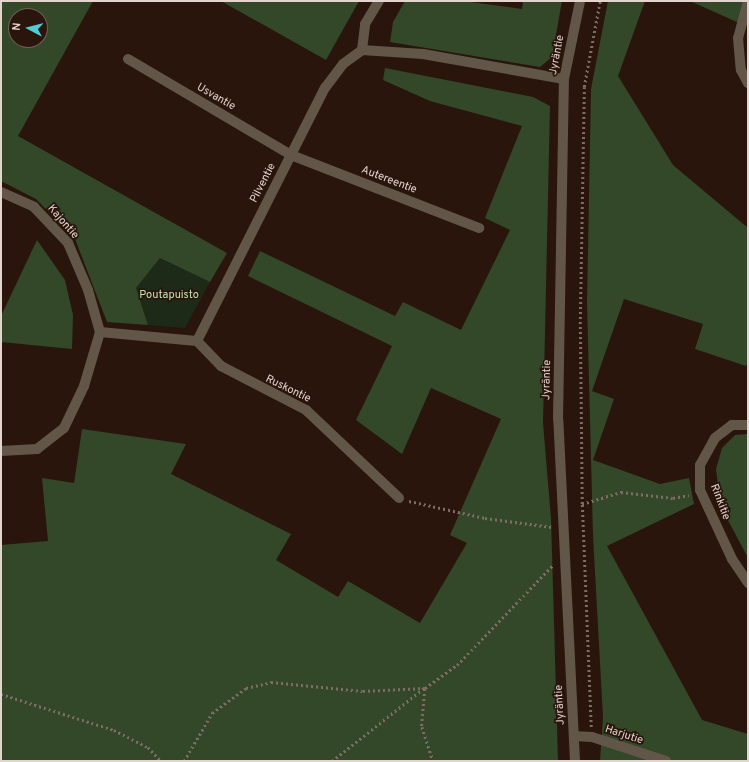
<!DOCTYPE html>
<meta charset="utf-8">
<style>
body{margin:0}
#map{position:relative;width:749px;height:762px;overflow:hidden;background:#29150b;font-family:Overpass,sans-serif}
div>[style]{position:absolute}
.green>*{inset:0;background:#1d2a18}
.forest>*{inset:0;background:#324829}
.path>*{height:2.5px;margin-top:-1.25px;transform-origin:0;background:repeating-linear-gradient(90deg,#7e6d64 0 2px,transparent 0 5px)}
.minor>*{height:10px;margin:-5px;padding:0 5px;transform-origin:5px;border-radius:5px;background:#625649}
span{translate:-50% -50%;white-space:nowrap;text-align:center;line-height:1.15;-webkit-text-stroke:3.5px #29150b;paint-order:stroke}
.street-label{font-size:11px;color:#e3d4cd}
.park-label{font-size:11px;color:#bce5ac}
.frame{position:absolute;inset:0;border:2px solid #e3d4cd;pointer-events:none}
.north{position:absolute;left:8px;top:8px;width:40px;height:40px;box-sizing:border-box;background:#29150b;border:1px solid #736159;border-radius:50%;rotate:277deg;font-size:11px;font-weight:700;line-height:16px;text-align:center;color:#e3d4cd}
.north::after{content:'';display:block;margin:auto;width:14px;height:18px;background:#51ccd4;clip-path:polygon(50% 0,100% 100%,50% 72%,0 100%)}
</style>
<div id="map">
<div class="green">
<div style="clip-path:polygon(160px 258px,210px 282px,185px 328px,148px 325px,136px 288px)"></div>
</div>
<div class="forest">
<div style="clip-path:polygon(evenodd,1px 1px,93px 1px,18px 136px,227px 253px,210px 282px,160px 258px,136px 288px,148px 325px,107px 322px,75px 239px,36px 199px,1px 181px,1px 1px,16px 16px,40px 16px,40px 40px,16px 40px,16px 16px)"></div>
<div style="clip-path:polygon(221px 1px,359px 1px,326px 60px)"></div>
<div style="clip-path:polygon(405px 1px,463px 1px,522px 9px,523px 1px,562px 1px,552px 57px,540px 67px,390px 42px,393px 22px)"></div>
<div style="clip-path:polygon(608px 1px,645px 1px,618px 76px,673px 165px,748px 228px,748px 361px,746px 366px,695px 349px,703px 324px,624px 299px,592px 391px,614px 399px,593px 460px,660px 484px,689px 478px,694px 504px,607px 546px,702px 720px,748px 734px,748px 761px,600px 761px,603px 717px,593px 536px,587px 303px,591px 89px)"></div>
<div style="clip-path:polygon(690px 1px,748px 1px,748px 27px)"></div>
<div style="clip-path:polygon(385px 68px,533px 97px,550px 106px,543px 423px,551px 518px,558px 761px,1px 761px,1px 545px,48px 541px,42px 478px,74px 483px,82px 429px,186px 444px,171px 474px,291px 534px,276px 560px,338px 597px,348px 581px,420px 623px,467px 543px,450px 535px,501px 419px,431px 388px,402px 454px,356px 420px,392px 346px,248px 276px,260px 251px,395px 316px,403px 302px,461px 330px,510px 230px,485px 218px,522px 126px,430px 101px,383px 80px)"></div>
<div style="clip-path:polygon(37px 240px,65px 280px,73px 315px,72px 349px,1px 342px,1px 316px)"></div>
<div style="clip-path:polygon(748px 434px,748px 558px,721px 507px,716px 469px,722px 448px,735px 435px)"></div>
</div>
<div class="path">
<div style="left:409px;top:501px;width:78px;rotate:12.6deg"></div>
<div style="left:485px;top:518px;width:68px;rotate:7.7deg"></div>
<div style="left:582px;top:504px;width:41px;rotate:-17.1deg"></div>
<div style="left:621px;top:492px;width:52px;rotate:6.6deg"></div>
<div style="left:673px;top:498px;width:16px;rotate:-11deg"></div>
<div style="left:425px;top:689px;width:38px;rotate:95deg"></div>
<div style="left:422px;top:727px;width:36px;rotate:72deg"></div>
<div style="left:1px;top:694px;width:119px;rotate:17.7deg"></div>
<div style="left:114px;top:730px;width:38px;rotate:27deg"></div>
<div style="left:148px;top:747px;width:19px;rotate:47deg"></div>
<div style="left:591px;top:727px;width:223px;rotate:-92.3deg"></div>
<div style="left:582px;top:504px;width:180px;rotate:-90.6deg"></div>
<div style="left:580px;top:324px;width:237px;rotate:-89deg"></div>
<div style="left:584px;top:87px;width:87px;rotate:-79.5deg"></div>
<div style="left:184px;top:761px;width:56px;rotate:-59.7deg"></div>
<div style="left:212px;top:713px;width:42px;rotate:-36.3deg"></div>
<div style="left:246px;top:688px;width:26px;rotate:-13deg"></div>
<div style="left:271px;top:682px;width:92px;rotate:5.6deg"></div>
<div style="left:363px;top:691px;width:62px;rotate:-2.8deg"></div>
<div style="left:425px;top:688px;width:39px;rotate:-36deg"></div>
<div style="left:457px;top:665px;width:139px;rotate:-46.2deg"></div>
<div style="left:332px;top:761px;width:117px;rotate:-38.4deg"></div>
</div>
<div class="minor">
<div style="left:748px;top:1px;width:38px;rotate:105deg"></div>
<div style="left:738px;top:38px;width:32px;rotate:85deg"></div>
<div style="left:741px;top:70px;width:15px;rotate:62deg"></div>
<div style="left:362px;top:50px;width:26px;rotate:-83deg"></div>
<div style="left:365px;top:24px;width:27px;rotate:-59deg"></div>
<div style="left:128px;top:59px;width:189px;rotate:30.5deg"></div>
<div style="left:291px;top:155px;width:202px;rotate:21.2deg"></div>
<div style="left:1px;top:192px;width:36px;rotate:24deg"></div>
<div style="left:34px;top:207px;width:50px;rotate:46.6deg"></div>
<div style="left:68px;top:243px;width:51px;rotate:66.9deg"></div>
<div style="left:88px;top:290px;width:44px;rotate:74.1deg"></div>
<div style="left:197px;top:341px;width:284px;rotate:-63.2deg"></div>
<div style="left:325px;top:88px;width:30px;rotate:-53deg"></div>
<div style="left:343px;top:64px;width:24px;rotate:-36deg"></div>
<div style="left:362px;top:50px;width:61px;rotate:3.8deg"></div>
<div style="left:423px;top:54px;width:143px;rotate:10.1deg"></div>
<div style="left:197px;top:341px;width:35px;rotate:46deg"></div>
<div style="left:221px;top:366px;width:96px;rotate:27.4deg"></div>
<div style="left:306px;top:410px;width:128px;rotate:43.4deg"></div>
<div style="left:748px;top:425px;width:16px;rotate:180deg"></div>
<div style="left:732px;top:425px;width:21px;rotate:143deg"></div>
<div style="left:715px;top:438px;width:31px;rotate:119deg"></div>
<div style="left:700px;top:465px;width:25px;rotate:90deg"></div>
<div style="left:700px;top:490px;width:76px;rotate:65.1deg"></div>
<div style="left:732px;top:559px;width:29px;rotate:56deg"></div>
<div style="left:1px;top:451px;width:36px;rotate:-3deg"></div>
<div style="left:37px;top:449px;width:34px;rotate:-38deg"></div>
<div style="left:64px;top:428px;width:47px;rotate:-64.5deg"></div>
<div style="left:84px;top:386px;width:56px;rotate:-73.5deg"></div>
<div style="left:100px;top:332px;width:97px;rotate:5.3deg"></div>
<div style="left:574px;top:736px;width:18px;rotate:3deg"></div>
<div style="left:592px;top:737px;width:78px;rotate:18deg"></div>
<div style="left:575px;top:761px;width:342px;rotate:-92.8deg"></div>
<div style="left:558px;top:419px;width:340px;rotate:-89deg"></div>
<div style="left:564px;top:79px;width:80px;rotate:-78.4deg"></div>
</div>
<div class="street-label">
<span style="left:557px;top:55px;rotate:-79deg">Jyräntie</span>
<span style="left:216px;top:97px;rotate:30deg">Usvantie</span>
<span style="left:389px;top:180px;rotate:21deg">Autereentie</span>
<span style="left:263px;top:183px;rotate:-63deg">Pilventie</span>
<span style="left:63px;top:222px;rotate:49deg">Kajontie</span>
<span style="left:547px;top:380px;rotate:-89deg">Jyräntie</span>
<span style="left:288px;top:389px;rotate:26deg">Ruskontie</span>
<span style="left:720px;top:502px;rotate:69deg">Rinkitie</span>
<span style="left:560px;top:705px;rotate:-93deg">Jyräntie</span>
<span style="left:624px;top:735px;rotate:18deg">Harjutie</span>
</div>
<div class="park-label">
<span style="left:169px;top:295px">Poutapuisto</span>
</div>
<div class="frame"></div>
<div class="north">N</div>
</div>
